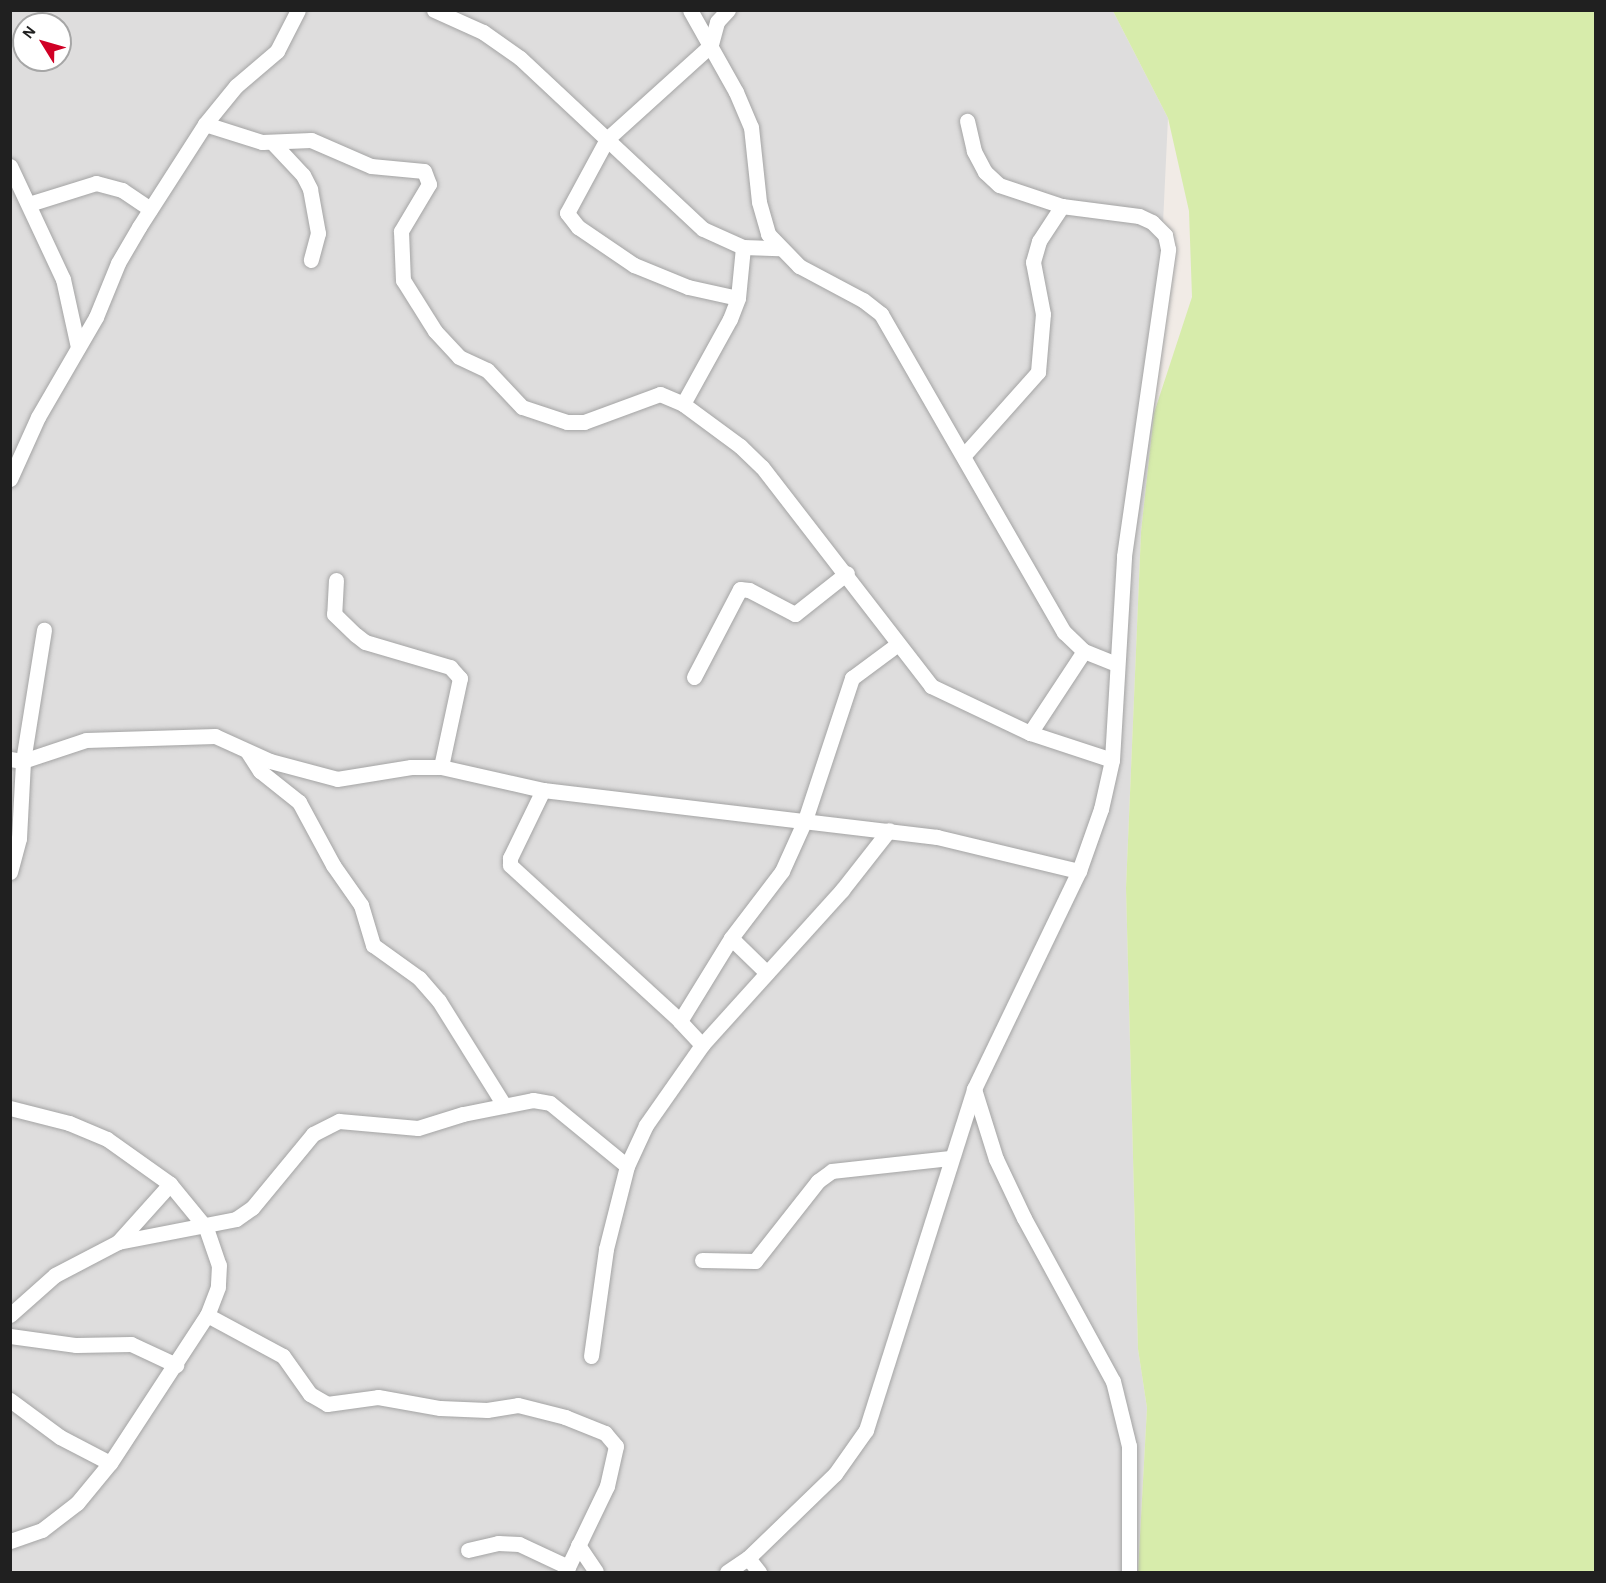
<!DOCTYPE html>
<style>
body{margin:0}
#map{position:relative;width:1606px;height:1583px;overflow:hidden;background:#f1ebe6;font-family:"Alegreya Sans",sans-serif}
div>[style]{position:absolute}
.residential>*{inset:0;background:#dedddd}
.grass>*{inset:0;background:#d7ecab}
.roads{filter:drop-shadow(0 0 2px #a4a4a4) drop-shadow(0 0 2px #a4a4a4)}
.street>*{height:15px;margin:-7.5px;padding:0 7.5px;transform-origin:7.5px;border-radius:7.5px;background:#fff}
span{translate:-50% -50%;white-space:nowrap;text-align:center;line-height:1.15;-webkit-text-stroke:5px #fff;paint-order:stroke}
.frame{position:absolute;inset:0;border:12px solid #202020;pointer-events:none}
.north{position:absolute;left:12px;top:12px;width:60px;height:60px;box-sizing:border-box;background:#fff;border:2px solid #a6a6a6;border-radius:50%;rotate:307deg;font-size:16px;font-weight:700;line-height:24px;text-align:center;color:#202020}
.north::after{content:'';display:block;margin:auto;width:21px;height:27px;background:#d00025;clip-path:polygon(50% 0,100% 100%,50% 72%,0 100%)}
</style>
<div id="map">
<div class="residential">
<div style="clip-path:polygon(evenodd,11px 11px,1113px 11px,1168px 118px,1154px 413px,1141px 532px,1126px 888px,1138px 1349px,1147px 1408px,1138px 1572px,11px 1572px,11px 11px,24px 24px,60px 24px,60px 60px,24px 60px,24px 24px)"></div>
</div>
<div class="grass">
<div style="clip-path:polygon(1113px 11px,1595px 11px,1595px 1572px,1138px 1572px,1147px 1408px,1138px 1349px,1126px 888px,1141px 532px,1154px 413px,1192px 297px,1189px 211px,1168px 118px)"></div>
</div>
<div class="roads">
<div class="street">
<div style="left:434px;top:10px;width:54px;rotate:24.2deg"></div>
<div style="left:483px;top:32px;width:45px;rotate:35.1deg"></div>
<div style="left:520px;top:58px;width:250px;rotate:43.1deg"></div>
<div style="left:703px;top:229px;width:44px;rotate:24.2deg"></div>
<div style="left:743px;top:247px;width:36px;rotate:2deg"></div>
<div style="left:690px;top:10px;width:94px;rotate:60.7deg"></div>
<div style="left:736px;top:92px;width:38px;rotate:67deg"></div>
<div style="left:751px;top:127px;width:75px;rotate:83.9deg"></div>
<div style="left:759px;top:202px;width:33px;rotate:74deg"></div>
<div style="left:768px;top:234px;width:45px;rotate:45.9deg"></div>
<div style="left:799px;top:266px;width:72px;rotate:28deg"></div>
<div style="left:863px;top:300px;width:23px;rotate:38deg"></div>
<div style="left:881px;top:314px;width:367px;rotate:60.1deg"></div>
<div style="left:1064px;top:632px;width:28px;rotate:44deg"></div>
<div style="left:1084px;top:651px;width:35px;rotate:22deg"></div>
<div style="left:728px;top:10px;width:16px;rotate:133deg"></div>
<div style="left:717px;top:22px;width:24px;rotate:105deg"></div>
<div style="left:711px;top:45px;width:140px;rotate:137.9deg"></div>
<div style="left:607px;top:139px;width:84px;rotate:118.4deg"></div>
<div style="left:567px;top:213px;width:18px;rotate:52deg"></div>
<div style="left:578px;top:227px;width:68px;rotate:34.2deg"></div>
<div style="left:634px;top:265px;width:58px;rotate:22.2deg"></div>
<div style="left:688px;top:287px;width:51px;rotate:12.4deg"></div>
<div style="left:205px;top:124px;width:60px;rotate:17.5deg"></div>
<div style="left:262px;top:142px;width:49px;rotate:-2.3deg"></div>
<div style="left:311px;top:140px;width:65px;rotate:23.4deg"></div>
<div style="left:371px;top:166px;width:53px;rotate:5.4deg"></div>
<div style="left:424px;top:171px;width:14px;rotate:69deg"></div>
<div style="left:429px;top:184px;width:55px;rotate:120.8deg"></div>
<div style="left:401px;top:231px;width:49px;rotate:87.7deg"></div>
<div style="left:403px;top:280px;width:60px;rotate:57.9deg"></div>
<div style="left:435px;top:331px;width:35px;rotate:47deg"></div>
<div style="left:459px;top:357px;width:31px;rotate:25deg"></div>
<div style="left:487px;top:370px;width:51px;rotate:46.6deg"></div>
<div style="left:522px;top:407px;width:47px;rotate:18.4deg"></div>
<div style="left:567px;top:422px;width:17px"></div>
<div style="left:584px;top:422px;width:81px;rotate:-20.2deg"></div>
<div style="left:660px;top:394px;width:25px;rotate:23deg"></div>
<div style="left:683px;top:404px;width:71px;rotate:36.4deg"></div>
<div style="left:740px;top:446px;width:30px;rotate:44deg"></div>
<div style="left:762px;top:467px;width:277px;rotate:52.3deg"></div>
<div style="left:931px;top:686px;width:110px;rotate:25.4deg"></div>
<div style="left:1030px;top:733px;width:86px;rotate:18.2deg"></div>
<div style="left:272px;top:142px;width:45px;rotate:46.8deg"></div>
<div style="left:303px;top:175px;width:16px;rotate:63deg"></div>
<div style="left:310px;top:189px;width:45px;rotate:79.7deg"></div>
<div style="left:318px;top:233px;width:28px;rotate:105deg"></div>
<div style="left:10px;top:166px;width:125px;rotate:64.9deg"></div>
<div style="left:63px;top:279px;width:70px;rotate:77.6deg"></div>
<div style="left:29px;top:204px;width:70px;rotate:-17.4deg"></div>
<div style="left:96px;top:183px;width:27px;rotate:15deg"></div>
<div style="left:122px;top:190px;width:34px;rotate:34deg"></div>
<div style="left:683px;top:404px;width:97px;rotate:-61.1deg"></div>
<div style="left:730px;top:319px;width:22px;rotate:-69deg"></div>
<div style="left:738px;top:298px;width:51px;rotate:-84.4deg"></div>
<div style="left:965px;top:454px;width:110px;rotate:-48.3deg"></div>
<div style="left:1038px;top:372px;width:58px;rotate:-85.1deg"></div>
<div style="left:1043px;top:314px;width:53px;rotate:-100.9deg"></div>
<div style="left:1033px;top:262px;width:22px;rotate:-74deg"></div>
<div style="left:1039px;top:241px;width:42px;rotate:-56.7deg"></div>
<div style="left:10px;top:479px;width:68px;rotate:-65.7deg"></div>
<div style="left:38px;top:417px;width:116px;rotate:-59.9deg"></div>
<div style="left:96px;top:317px;width:58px;rotate:-67.8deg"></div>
<div style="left:118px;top:263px;width:42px;rotate:-59.7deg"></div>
<div style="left:139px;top:227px;width:122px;rotate:-57.3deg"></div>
<div style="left:205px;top:124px;width:49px;rotate:-50.8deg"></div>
<div style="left:236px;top:86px;width:54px;rotate:-40.5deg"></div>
<div style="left:277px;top:51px;width:46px;rotate:-62.9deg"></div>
<div style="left:336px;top:580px;width:34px;rotate:93deg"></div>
<div style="left:334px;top:614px;width:30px;rotate:44deg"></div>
<div style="left:356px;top:635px;width:11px;rotate:38deg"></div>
<div style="left:365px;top:642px;width:89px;rotate:16.4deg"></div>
<div style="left:450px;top:667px;width:15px;rotate:48deg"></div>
<div style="left:460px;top:678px;width:91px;rotate:102.1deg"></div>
<div style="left:694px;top:677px;width:99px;rotate:-62.4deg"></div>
<div style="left:740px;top:589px;width:9px;rotate:6deg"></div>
<div style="left:749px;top:590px;width:52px;rotate:27.6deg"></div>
<div style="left:795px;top:614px;width:66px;rotate:-38.3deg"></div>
<div style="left:1030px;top:733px;width:98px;rotate:-56.6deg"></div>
<div style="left:247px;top:751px;width:24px;rotate:57deg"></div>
<div style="left:260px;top:771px;width:50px;rotate:38.5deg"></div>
<div style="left:299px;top:802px;width:72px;rotate:61.6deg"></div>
<div style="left:333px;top:865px;width:49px;rotate:55deg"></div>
<div style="left:361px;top:905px;width:42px;rotate:73.3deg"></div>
<div style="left:373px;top:945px;width:57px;rotate:35.7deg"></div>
<div style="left:419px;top:978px;width:30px;rotate:49deg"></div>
<div style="left:439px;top:1001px;width:123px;rotate:58deg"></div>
<div style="left:10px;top:759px;width:13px;rotate:9deg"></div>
<div style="left:23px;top:761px;width:66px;rotate:-18.4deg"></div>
<div style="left:86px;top:740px;width:129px;rotate:-1.8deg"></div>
<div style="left:215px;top:736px;width:60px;rotate:24.4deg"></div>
<div style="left:270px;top:761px;width:69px;rotate:15deg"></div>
<div style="left:337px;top:779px;width:75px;rotate:-9.2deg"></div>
<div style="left:411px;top:767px;width:30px"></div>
<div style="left:441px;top:767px;width:105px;rotate:12.7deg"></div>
<div style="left:543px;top:790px;width:397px;rotate:6.8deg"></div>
<div style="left:937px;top:837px;width:146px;rotate:13.5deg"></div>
<div style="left:543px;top:790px;width:76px;rotate:115.9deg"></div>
<div style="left:510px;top:858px;width:7px;rotate:90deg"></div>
<div style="left:510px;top:865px;width:231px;rotate:42.5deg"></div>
<div style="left:10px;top:872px;width:35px;rotate:-75deg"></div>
<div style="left:19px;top:838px;width:77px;rotate:-87deg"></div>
<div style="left:23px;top:761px;width:133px;rotate:-80.9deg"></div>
<div style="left:731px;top:938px;width:50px;rotate:44.2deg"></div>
<div style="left:702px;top:1045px;width:33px;rotate:-133deg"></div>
<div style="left:680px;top:1021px;width:97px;rotate:-58.4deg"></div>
<div style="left:731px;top:938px;width:84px;rotate:-52.7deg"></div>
<div style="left:782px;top:871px;width:56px;rotate:-65.7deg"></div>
<div style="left:805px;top:820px;width:150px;rotate:-71.7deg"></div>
<div style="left:852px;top:678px;width:57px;rotate:-36.5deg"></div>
<div style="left:974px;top:1089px;width:73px;rotate:72.6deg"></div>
<div style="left:996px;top:1159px;width:65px;rotate:64.6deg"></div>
<div style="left:1024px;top:1218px;width:186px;rotate:61.4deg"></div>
<div style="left:1113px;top:1381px;width:67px;rotate:76.2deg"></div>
<div style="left:1129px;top:1446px;width:126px;rotate:90deg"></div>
<div style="left:10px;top:1108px;width:61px;rotate:14.3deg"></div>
<div style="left:69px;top:1123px;width:41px;rotate:22.8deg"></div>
<div style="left:107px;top:1139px;width:77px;rotate:35.5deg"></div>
<div style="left:170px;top:1184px;width:57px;rotate:50.7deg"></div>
<div style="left:206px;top:1228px;width:39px;rotate:71deg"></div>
<div style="left:219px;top:1265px;width:22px;rotate:93deg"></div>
<div style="left:218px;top:1287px;width:30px;rotate:111deg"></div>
<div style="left:207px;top:1315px;width:177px;rotate:123.2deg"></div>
<div style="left:110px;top:1463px;width:52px;rotate:129.5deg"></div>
<div style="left:77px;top:1503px;width:44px;rotate:142.4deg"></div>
<div style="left:42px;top:1530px;width:34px;rotate:161deg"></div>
<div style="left:118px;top:1242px;width:78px;rotate:-48.1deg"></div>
<div style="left:702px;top:1260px;width:53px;rotate:1.1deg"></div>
<div style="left:755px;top:1261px;width:102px;rotate:-51.8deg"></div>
<div style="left:818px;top:1181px;width:17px;rotate:-36deg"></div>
<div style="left:832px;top:1171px;width:118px;rotate:-6.3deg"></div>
<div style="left:10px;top:1315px;width:60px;rotate:-41.6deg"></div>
<div style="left:55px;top:1275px;width:71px;rotate:-27.6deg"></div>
<div style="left:118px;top:1242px;width:120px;rotate:-11deg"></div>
<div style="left:236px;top:1219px;width:19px;rotate:-35deg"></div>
<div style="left:252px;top:1208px;width:96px;rotate:-50.5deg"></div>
<div style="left:313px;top:1134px;width:29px;rotate:-27deg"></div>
<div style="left:339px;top:1121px;width:79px;rotate:5.1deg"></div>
<div style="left:418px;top:1128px;width:47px;rotate:-17.3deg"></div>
<div style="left:463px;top:1114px;width:71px;rotate:-11.3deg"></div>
<div style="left:533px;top:1100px;width:17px;rotate:10deg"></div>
<div style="left:550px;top:1103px;width:99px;rotate:39.3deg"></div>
<div style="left:207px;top:1315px;width:86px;rotate:28.3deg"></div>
<div style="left:283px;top:1356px;width:47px;rotate:54.6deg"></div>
<div style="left:310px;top:1394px;width:20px;rotate:30deg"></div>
<div style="left:327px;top:1404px;width:51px;rotate:-7.8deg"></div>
<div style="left:378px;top:1397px;width:63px;rotate:10.1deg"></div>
<div style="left:440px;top:1408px;width:47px;rotate:2.4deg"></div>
<div style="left:487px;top:1410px;width:31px;rotate:-9deg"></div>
<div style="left:518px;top:1405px;width:49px;rotate:14.3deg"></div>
<div style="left:565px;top:1417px;width:43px;rotate:21.8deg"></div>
<div style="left:605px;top:1433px;width:17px;rotate:50deg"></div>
<div style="left:616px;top:1446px;width:41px;rotate:102.7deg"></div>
<div style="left:607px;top:1486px;width:90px;rotate:115.7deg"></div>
<div style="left:10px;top:1336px;width:67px;rotate:7.8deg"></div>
<div style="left:76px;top:1345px;width:55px;rotate:-1deg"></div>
<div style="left:131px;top:1344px;width:50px;rotate:25deg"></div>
<div style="left:591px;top:1356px;width:108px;rotate:-82deg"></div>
<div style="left:606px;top:1249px;width:86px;rotate:-75.8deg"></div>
<div style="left:627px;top:1166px;width:45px;rotate:-65.1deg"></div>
<div style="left:646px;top:1125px;width:98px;rotate:-55deg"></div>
<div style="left:702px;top:1045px;width:209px;rotate:-47.9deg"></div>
<div style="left:842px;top:890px;width:76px;rotate:-51.9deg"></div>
<div style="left:10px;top:1400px;width:62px;rotate:36.5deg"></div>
<div style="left:60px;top:1437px;width:56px;rotate:27.5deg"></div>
<div style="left:578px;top:1545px;width:32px;rotate:56deg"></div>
<div style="left:468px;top:1550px;width:31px;rotate:-13deg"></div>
<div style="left:498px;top:1543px;width:21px;rotate:3deg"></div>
<div style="left:519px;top:1544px;width:54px;rotate:25.1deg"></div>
<div style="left:568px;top:1567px;width:6px;rotate:121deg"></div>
<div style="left:748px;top:1558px;width:18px;rotate:52deg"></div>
<div style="left:727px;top:1572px;width:25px;rotate:-34deg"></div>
<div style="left:748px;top:1558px;width:121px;rotate:-44deg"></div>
<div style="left:835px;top:1474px;width:54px;rotate:-54.8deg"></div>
<div style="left:866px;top:1430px;width:358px;rotate:-72.4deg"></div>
<div style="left:974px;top:1089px;width:242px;rotate:-64.3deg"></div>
<div style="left:1079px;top:871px;width:66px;rotate:-70.5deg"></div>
<div style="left:1101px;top:809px;width:50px;rotate:-77.3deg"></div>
<div style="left:1112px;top:760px;width:204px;rotate:-86.6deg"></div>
<div style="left:1124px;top:556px;width:310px;rotate:-81.8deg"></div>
<div style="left:1168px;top:249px;width:14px;rotate:-102deg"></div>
<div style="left:1165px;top:235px;width:18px;rotate:-135deg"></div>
<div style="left:1152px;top:222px;width:14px;rotate:-155deg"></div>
<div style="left:1139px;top:216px;width:78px;rotate:-172.6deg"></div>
<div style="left:1062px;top:206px;width:66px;rotate:-161.6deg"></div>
<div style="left:999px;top:185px;width:19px;rotate:-137deg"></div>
<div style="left:985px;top:172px;width:24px;rotate:-118deg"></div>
<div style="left:974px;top:151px;width:31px;rotate:-103deg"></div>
</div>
</div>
<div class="frame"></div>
<div class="north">N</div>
</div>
